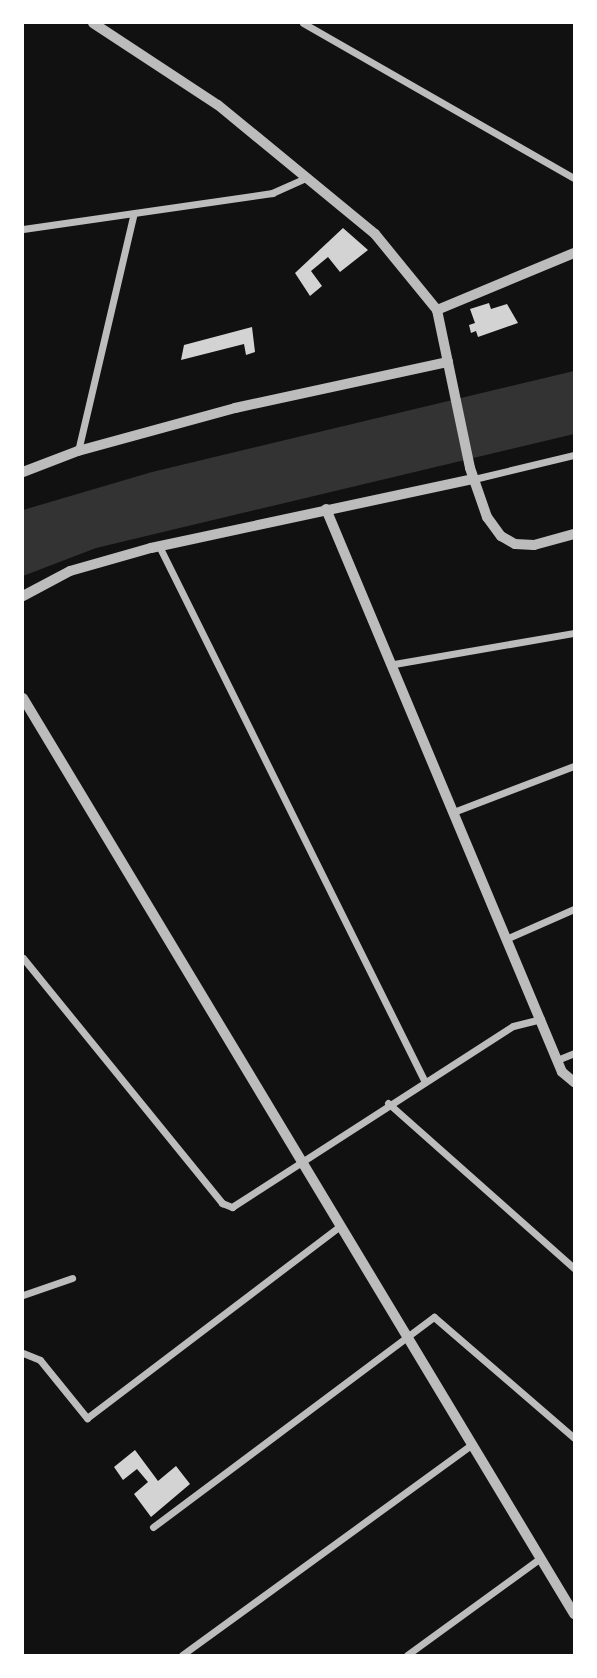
<!DOCTYPE html>
<style>
body{margin:0}
#map{position:relative;width:597px;height:1678px;overflow:hidden;background:#111;font-family:"Golos Text",sans-serif}
div>[style]{position:absolute}
.water>*{inset:0;background:#333}
.building>*{inset:0;background:#d3d3d3}
.minor>*{height:7px;margin:-3.5px;padding:0 3.5px;transform-origin:3.5px;border-radius:3.5px;background:#bcbcbc}
.tertiary>*{height:10px;margin:-5px;padding:0 5px;transform-origin:5px;border-radius:5px;background:#bcbcbc}
span{translate:-50% -50%;white-space:nowrap;text-align:center;line-height:1.15;-webkit-text-stroke:5px #fff;paint-order:stroke}
.frame{position:absolute;inset:0;border:24px solid #fff;pointer-events:none}
</style>
<div id="map">
<div class="water">
<div style="clip-path:polygon(574px 371px,574px 434px,96px 548px,23px 576px,23px 510px,152px 472px)"></div>
</div>
<div class="building">
<div style="clip-path:polygon(343px 228px,368px 250px,340px 272px,328px 257px,311px 271px,322px 286px,310px 296px,295px 273px)"></div>
<div style="clip-path:polygon(489px 303px,491px 309px,507px 304px,518px 323px,478px 337px,476px 331px,471px 333px,469px 325px,475px 323px,470px 309px)"></div>
<div style="clip-path:polygon(252px 327px,255px 352px,246px 355px,244px 344px,181px 360px,184px 345px)"></div>
<div style="clip-path:polygon(135px 1450px,158px 1481px,176px 1466px,190px 1484px,151px 1517px,134px 1494px,148px 1482px,137px 1469px,123px 1480px,114px 1467px)"></div>
</div>
<div class="minor">
<div style="left:303px;top:23px;width:312px;rotate:29.8deg"></div>
<div style="left:23px;top:229px;width:252px;rotate:-8.2deg"></div>
<div style="left:272px;top:193px;width:39px;rotate:-24deg"></div>
<div style="left:78px;top:451px;width:244px;rotate:-76.8deg"></div>
<div style="left:474px;top:479px;width:103px;rotate:-13.5deg"></div>
<div style="left:159px;top:546px;width:596px;rotate:63.61deg"></div>
<div style="left:394px;top:664px;width:183px;rotate:-9.8deg"></div>
<div style="left:456px;top:811px;width:126px;rotate:-20.9deg"></div>
<div style="left:508px;top:938px;width:72px;rotate:-23.7deg"></div>
<div style="left:23px;top:958px;width:316px;rotate:50.9deg"></div>
<div style="left:222px;top:1203px;width:11px;rotate:22deg"></div>
<div style="left:232px;top:1207px;width:334px;rotate:-32.8deg"></div>
<div style="left:513px;top:1026px;width:29px;rotate:-14deg"></div>
<div style="left:557px;top:1060px;width:18px;rotate:-22deg"></div>
<div style="left:388px;top:1103px;width:249px;rotate:41.6deg"></div>
<div style="left:23px;top:1295px;width:52px;rotate:-19.1deg"></div>
<div style="left:23px;top:1353px;width:18px;rotate:22deg"></div>
<div style="left:40px;top:1360px;width:75px;rotate:51deg"></div>
<div style="left:87px;top:1418px;width:316px;rotate:-37.2deg"></div>
<div style="left:153px;top:1527px;width:351px;rotate:-36.8deg"></div>
<div style="left:434px;top:1317px;width:185px;rotate:40.8deg"></div>
<div style="left:182px;top:1655px;width:357px;rotate:-36deg"></div>
<div style="left:407px;top:1655px;width:163px;rotate:-36deg"></div>
</div>
<div class="tertiary">
<div style="left:93px;top:23px;width:149px;rotate:33.3deg"></div>
<div style="left:218px;top:105px;width:203px;rotate:39.4deg"></div>
<div style="left:375px;top:234px;width:98px;rotate:50.8deg"></div>
<div style="left:437px;top:310px;width:161px;rotate:78.2deg"></div>
<div style="left:470px;top:468px;width:52px;rotate:70.9deg"></div>
<div style="left:487px;top:517px;width:24px;rotate:54deg"></div>
<div style="left:501px;top:536px;width:16px;rotate:30deg"></div>
<div style="left:515px;top:544px;width:19px;rotate:3deg"></div>
<div style="left:534px;top:545px;width:41px;rotate:-15.4deg"></div>
<div style="left:437px;top:310px;width:148px;rotate:-22.6deg"></div>
<div style="left:23px;top:472px;width:59px;rotate:-20.9deg"></div>
<div style="left:78px;top:451px;width:163px;rotate:-15.3deg"></div>
<div style="left:235px;top:408px;width:218px;rotate:-12.2deg"></div>
<div style="left:326px;top:509px;width:610px;rotate:67.26deg"></div>
<div style="left:562px;top:1072px;width:16px;rotate:40deg"></div>
<div style="left:23px;top:596px;width:53px;rotate:-28deg"></div>
<div style="left:70px;top:571px;width:84px;rotate:-15.9deg"></div>
<div style="left:151px;top:548px;width:330px;rotate:-12.1deg"></div>
<div style="left:23px;top:698px;width:1069px;rotate:58.97deg"></div>
</div>
<div class="frame"></div>
</div>
